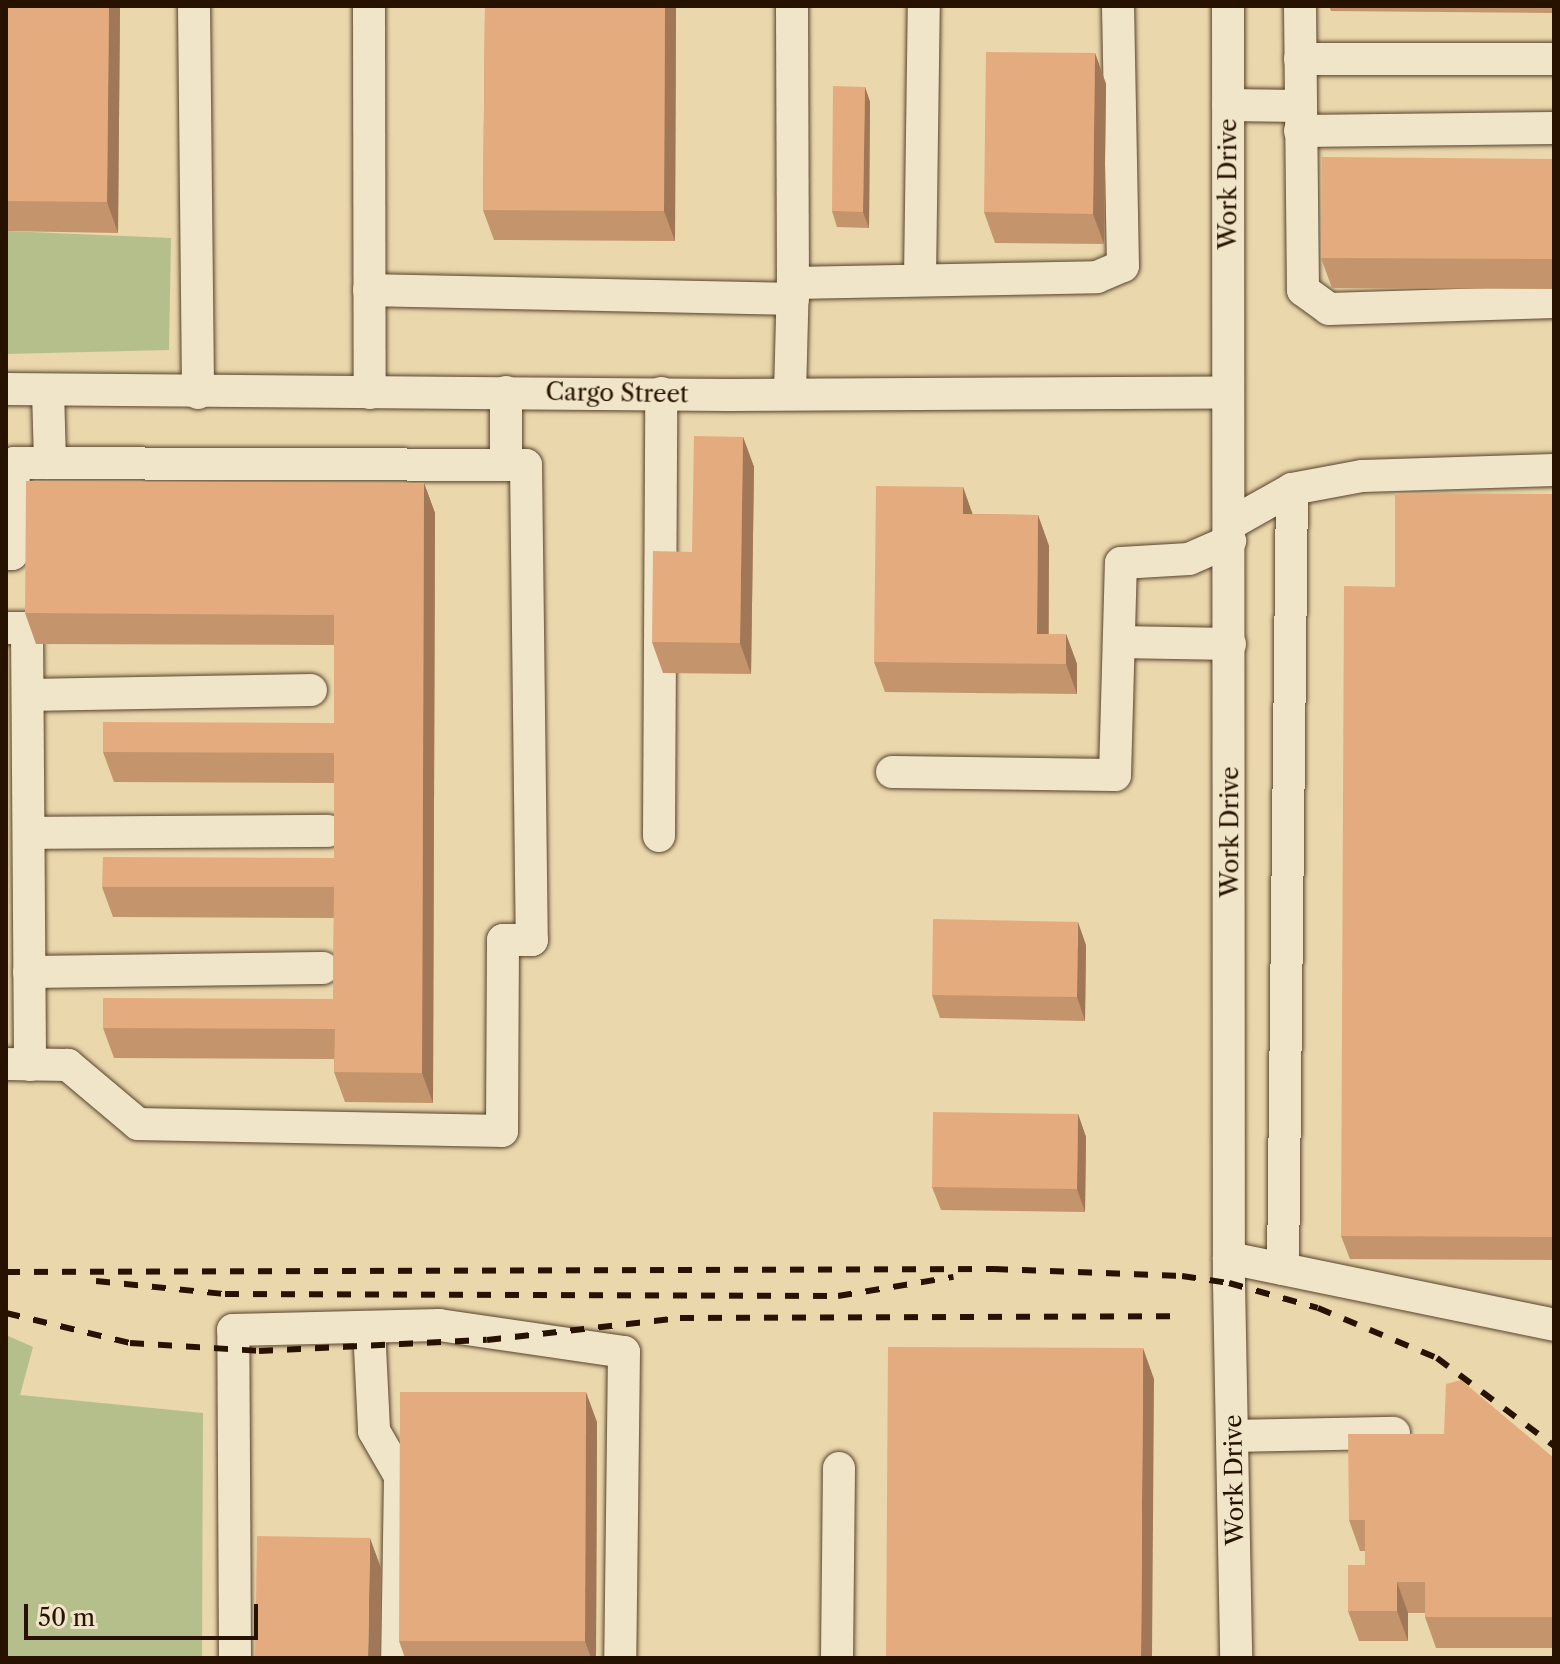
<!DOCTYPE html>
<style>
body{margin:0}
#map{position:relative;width:1560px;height:1664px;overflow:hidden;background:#ead7ac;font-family:"Libre Caslon Text",serif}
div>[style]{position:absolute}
.green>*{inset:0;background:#b4bf8c}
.roads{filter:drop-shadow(0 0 2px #58432b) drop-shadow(0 0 2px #58432b)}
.minor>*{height:32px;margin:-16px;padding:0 16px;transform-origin:16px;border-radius:16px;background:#f1e5c9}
.rail>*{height:6px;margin-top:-3px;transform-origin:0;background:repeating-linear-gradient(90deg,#271200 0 14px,transparent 0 28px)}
.wall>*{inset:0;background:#c4946c}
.shaded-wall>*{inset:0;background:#a07858}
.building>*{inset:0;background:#e4ac7e}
span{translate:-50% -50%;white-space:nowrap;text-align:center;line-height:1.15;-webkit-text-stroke:6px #f1e5c9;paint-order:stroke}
.street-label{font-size:24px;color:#271200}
.frame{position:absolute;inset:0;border:8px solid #271200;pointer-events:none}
.scale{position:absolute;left:24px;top:1604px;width:234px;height:36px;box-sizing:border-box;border:4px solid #271200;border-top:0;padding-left:10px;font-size:24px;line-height:28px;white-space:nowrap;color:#271200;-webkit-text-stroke:6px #f1e5c9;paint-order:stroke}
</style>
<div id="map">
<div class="green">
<div style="clip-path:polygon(6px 231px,171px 238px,169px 350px,6px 354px)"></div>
<div style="clip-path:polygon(6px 1335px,33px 1347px,20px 1395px,203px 1413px,202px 1658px,6px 1658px)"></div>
</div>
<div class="roads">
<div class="minor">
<div style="left:194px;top:6px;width:387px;rotate:89.4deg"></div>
<div style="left:369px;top:6px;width:387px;rotate:89.9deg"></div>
<div style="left:792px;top:6px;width:277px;rotate:89.8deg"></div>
<div style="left:1228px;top:6px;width:1277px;rotate:89.96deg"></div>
<div style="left:1229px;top:1283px;width:375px;rotate:88.9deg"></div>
<div style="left:1300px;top:6px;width:284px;rotate:89.4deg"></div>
<div style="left:1303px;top:290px;width:32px;rotate:36deg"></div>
<div style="left:1329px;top:309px;width:225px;rotate:-1.8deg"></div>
<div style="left:1300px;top:59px;width:254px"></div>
<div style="left:1228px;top:105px;width:72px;rotate:0.8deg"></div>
<div style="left:1300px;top:131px;width:254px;rotate:-0.7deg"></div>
<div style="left:920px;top:278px;width:272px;rotate:-89.2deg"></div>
<div style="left:369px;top:290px;width:424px;rotate:1.2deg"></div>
<div style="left:6px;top:389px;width:723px;rotate:0.48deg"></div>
<div style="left:729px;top:395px;width:499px;rotate:-0.3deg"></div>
<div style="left:48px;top:390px;width:73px;rotate:88.4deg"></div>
<div style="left:506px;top:392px;width:73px;rotate:90deg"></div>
<div style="left:790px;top:394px;width:111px;rotate:-88.5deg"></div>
<div style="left:793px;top:283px;width:304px;rotate:-1.1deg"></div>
<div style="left:1097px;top:277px;width:28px;rotate:-23deg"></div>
<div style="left:1123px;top:266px;width:260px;rotate:-91.1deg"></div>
<div style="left:1230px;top:524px;width:71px;rotate:-29.4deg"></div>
<div style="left:1292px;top:489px;width:71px;rotate:-10.5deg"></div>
<div style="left:1362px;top:476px;width:192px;rotate:-1.8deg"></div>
<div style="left:6px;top:554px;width:6px"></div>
<div style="left:12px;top:554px;width:91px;rotate:-88.7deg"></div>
<div style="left:14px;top:463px;width:512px;rotate:0.22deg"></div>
<div style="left:526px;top:465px;width:475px;rotate:89.3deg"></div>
<div style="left:532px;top:940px;width:29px;rotate:180deg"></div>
<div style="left:503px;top:940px;width:191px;rotate:90.3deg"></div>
<div style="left:502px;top:1131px;width:364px;rotate:-178.9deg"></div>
<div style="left:138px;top:1124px;width:92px;rotate:-139.9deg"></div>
<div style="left:68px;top:1065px;width:62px;rotate:-179.1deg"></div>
<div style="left:6px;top:628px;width:21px"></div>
<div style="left:27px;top:628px;width:437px;rotate:89.6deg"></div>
<div style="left:1119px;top:642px;width:111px;rotate:1deg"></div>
<div style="left:28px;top:695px;width:283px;rotate:-1deg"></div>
<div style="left:892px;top:772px;width:223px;rotate:0.8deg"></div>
<div style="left:1115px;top:775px;width:212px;rotate:-88.4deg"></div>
<div style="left:1121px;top:563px;width:68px;rotate:-3.4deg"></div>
<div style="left:1189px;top:559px;width:45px;rotate:-23.7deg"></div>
<div style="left:29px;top:833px;width:299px;rotate:-0.4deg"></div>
<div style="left:659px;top:836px;width:443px;rotate:-89.7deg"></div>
<div style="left:29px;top:972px;width:294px;rotate:-0.8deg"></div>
<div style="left:1229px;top:1258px;width:332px;rotate:11.6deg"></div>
<div style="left:1283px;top:1269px;width:780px;rotate:-89.34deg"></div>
<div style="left:369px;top:1327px;width:104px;rotate:87.2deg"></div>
<div style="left:374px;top:1431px;width:52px;rotate:60deg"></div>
<div style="left:400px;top:1476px;width:182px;rotate:90.9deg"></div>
<div style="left:1233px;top:1436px;width:161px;rotate:-1.1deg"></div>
<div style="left:235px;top:1658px;width:328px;rotate:-90.3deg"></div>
<div style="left:233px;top:1330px;width:206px;rotate:-1.4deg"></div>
<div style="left:439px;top:1325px;width:187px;rotate:8.3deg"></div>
<div style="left:624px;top:1352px;width:306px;rotate:90.7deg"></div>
<div style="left:837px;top:1658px;width:190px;rotate:-89.4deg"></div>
</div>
</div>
<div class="rail">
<div style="left:6px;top:1272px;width:988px;rotate:-0.17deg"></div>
<div style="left:994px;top:1269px;width:188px;rotate:2.1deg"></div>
<div style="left:1182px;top:1276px;width:48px;rotate:8.5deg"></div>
<div style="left:1229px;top:1283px;width:92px;rotate:15.7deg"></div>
<div style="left:1318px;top:1308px;width:129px;rotate:22.8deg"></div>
<div style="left:1437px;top:1358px;width:146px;rotate:36.9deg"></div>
<div style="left:96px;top:1281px;width:130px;rotate:5.8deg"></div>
<div style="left:225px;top:1294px;width:613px;rotate:0.19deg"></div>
<div style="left:838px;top:1296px;width:117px;rotate:-9.4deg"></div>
<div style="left:6px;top:1313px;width:128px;rotate:13.6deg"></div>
<div style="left:130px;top:1343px;width:129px;rotate:3.5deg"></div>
<div style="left:259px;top:1351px;width:228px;rotate:-2.8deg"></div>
<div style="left:487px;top:1340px;width:194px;rotate:-6.5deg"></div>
<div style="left:680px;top:1318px;width:491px;rotate:-0.2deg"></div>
</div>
<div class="wall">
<div style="clip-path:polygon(6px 6px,120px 6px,118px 233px,6px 231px)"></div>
<div style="clip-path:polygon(485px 6px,676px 6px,675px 241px,494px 240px,483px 210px)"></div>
<div style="clip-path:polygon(1329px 6px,1554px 6px,1554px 13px,1331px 11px)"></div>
<div style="clip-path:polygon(1095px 53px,1106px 84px,1104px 244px,995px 243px,984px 212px)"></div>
<div style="clip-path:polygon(865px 87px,870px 102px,869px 228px,837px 227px,832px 211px)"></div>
<div style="clip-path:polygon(1554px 159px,1554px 289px,1332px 288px,1321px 258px)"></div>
<div style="clip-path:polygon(743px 437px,754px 467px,751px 674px,663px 673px,652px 642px)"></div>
<div style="clip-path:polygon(424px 483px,435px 513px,433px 1103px,345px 1102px,334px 1072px,334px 1059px,114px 1058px,103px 1028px,333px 999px,334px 918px,113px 917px,102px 887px,334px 858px,334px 783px,114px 782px,103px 752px,334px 723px,334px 645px,36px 644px,25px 613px)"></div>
<div style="clip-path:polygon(963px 487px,972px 514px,1038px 515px,1049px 546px,1049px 634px,1066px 634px,1077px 664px,1077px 694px,885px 692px,874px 662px)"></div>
<div style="clip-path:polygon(1554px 494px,1554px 1260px,1350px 1259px,1341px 1236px)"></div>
<div style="clip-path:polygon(1086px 945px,1085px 1021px,940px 1018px,932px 995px)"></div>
<div style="clip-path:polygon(1078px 1114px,1086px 1137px,1085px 1212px,941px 1210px,932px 1187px)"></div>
<div style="clip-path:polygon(597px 1422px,596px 1658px,405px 1658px,399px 1641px)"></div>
<div style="clip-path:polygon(1554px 1458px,1554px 1648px,1436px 1648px,1425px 1617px,1425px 1613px,1408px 1613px,1408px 1641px,1359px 1641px,1348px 1611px,1365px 1565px,1365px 1551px,1360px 1551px,1349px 1520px)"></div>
</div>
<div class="shaded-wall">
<div style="clip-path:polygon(109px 6px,120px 6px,118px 233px,107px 202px)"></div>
<div style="clip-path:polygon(665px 6px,676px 6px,675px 241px,664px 211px)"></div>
<div style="clip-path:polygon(1095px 53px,1106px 84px,1104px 244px,1093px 214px)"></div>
<div style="clip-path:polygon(865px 87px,870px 102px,869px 228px,863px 212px)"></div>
<div style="clip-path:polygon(743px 437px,754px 467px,751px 674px,740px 643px)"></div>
<div style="clip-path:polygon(424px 483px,435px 513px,433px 1103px,422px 1073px)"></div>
<div style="clip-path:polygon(963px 487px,974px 518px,963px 514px)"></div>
<div style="clip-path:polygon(1038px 515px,1049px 546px,1048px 664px,1037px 634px)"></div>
<div style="clip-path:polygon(1066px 634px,1077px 664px,1077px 694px,1066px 664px)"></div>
<div style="clip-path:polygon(1078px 922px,1086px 945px,1085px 1021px,1077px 997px)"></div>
<div style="clip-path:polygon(1078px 1114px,1086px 1137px,1085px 1212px,1077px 1189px)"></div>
<div style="clip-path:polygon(1143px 1348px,1154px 1379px,1152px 1658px,1141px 1658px)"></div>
<div style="clip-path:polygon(586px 1392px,597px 1422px,596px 1658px,591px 1658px,585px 1641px)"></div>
<div style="clip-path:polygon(370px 1538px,381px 1568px,380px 1658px,368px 1658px)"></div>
<div style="clip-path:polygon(1397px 1582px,1408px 1613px,1408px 1641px,1397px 1611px)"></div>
</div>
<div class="building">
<div style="clip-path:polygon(6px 6px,109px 6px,107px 202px,6px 201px)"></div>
<div style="clip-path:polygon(485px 6px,665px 6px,664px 211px,483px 210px)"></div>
<div style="clip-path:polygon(986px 52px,1095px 53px,1093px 214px,984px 212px)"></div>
<div style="clip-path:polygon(833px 86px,865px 87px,863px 212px,832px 211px)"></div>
<div style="clip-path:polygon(1322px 157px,1554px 159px,1554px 259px,1321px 258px)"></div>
<div style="clip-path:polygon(694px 436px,743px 437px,740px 643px,652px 642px,653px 551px,692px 552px)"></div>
<div style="clip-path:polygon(26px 481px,424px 483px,422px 1073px,334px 1072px,335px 1029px,103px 1028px,103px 998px,333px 999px,334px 887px,102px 887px,103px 857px,334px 858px,334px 753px,103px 752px,103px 722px,334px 723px,334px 615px,25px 613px)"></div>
<div style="clip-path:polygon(876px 486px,963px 487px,963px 514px,1038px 515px,1037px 634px,1066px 634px,1066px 664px,874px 662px)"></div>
<div style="clip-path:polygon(1395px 493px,1554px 494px,1554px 1237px,1341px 1236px,1344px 586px,1395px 587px)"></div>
<div style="clip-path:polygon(933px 919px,1078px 922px,1077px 997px,932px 995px)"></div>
<div style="clip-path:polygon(933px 1112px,1078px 1114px,1077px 1189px,932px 1187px)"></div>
<div style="clip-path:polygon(888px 1347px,1143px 1348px,1141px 1658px,886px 1658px)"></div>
<div style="clip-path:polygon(1461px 1380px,1554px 1458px,1554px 1617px,1425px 1617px,1425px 1582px,1397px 1582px,1397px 1611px,1348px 1611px,1348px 1565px,1365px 1565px,1365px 1520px,1349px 1520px,1348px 1434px,1444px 1434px,1446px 1384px)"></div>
<div style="clip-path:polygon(400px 1392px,586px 1392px,585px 1641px,399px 1641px)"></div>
<div style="clip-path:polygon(257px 1536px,370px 1538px,368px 1658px,255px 1658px)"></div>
</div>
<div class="street-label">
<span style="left:1228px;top:184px;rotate:-90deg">Work Drive</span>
<span style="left:617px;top:393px;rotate:1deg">Cargo Street</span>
<span style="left:1230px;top:832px;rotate:-90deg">Work Drive</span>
<span style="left:1234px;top:1480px;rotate:-91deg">Work Drive</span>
</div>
<div class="frame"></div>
<div class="scale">50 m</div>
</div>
